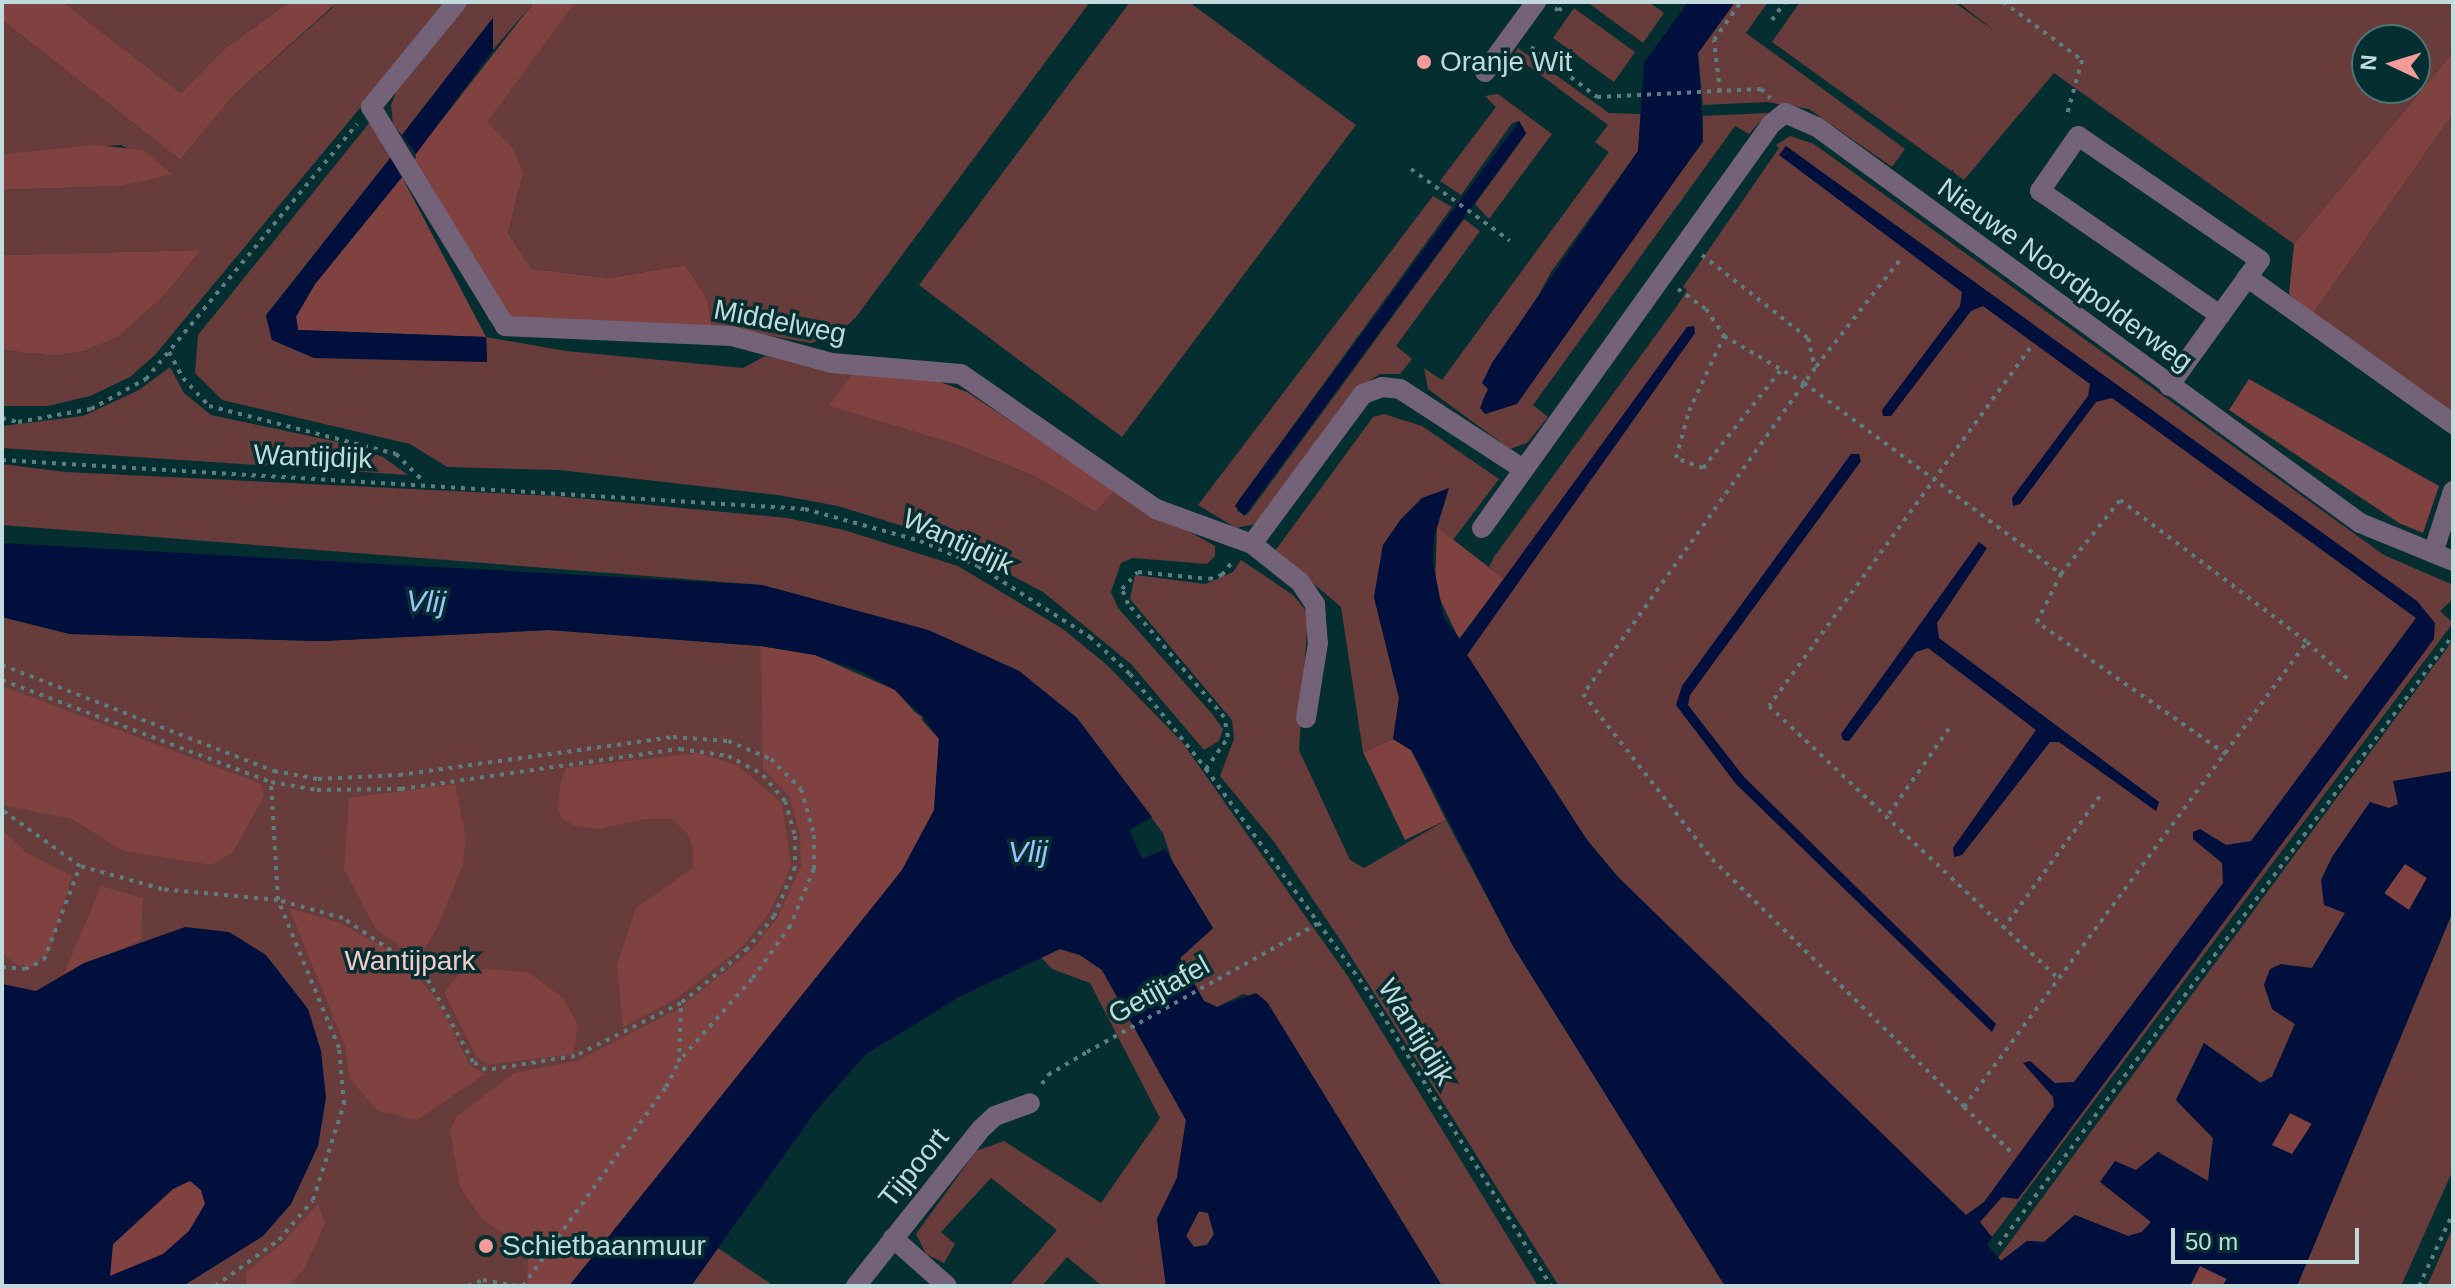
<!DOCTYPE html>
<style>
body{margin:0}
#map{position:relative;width:2455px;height:1288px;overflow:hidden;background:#052e31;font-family:Helvetica,sans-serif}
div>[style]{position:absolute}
.green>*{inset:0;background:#673c3b}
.forest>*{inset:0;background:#804141}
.water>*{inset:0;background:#000f3b}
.path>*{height:4px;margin-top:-2px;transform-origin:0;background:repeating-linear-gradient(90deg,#5c7e80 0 4px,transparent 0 10px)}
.minor>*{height:20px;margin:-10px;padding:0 10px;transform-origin:10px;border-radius:10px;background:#746278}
.dots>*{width:22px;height:22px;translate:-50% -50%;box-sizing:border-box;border:4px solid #052e31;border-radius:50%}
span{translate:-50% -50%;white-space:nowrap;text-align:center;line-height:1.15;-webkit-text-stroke:7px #052e31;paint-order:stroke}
.poi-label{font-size:28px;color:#c1dadc}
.left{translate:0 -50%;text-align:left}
.street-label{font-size:28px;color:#c1dadc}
.park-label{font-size:28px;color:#f3cac8}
.water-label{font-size:30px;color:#9ec1fe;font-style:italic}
.frame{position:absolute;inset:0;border:4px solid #c1dadc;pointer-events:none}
.north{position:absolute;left:2351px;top:24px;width:80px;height:80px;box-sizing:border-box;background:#052e31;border:2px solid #507375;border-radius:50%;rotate:274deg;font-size:22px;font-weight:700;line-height:32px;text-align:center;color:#c1dadc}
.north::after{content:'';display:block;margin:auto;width:28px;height:36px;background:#f59b99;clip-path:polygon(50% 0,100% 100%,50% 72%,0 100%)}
.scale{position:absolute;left:2171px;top:1228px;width:188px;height:36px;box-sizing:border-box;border:4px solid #c1dadc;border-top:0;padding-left:10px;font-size:24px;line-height:28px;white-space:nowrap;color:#c1dadc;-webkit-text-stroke:6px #052e31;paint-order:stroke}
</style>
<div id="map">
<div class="green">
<div style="clip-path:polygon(63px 2px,289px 2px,224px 49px,181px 93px)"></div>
<div style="clip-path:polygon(329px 2px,448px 2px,155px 355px,130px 377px,90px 396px,48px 406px,2px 406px,2px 350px,54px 356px,85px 351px,118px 337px,166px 294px,201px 250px,2px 255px,2px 190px,122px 186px,171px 173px,121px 145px,2px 154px,2px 20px,180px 160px,233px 96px,333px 7px)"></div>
<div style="clip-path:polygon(467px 2px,534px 2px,493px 50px,492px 19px,402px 135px,393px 125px,391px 105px,400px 81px)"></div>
<div style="clip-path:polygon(576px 2px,1090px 2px,856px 317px,836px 336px,811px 343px,712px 326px,707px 298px,685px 265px,609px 278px,532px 269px,508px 233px,523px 174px,486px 122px)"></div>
<div style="clip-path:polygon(1130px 2px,1189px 2px,1356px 125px,1122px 437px,919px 285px)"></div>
<div style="clip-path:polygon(1587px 2px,1649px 2px,1664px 13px,1643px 43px)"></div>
<div style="clip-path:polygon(1735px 2px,1768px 2px,1746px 33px,1905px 149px,1892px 167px,1809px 109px,1767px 102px,1703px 105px,1698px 53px)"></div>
<div style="clip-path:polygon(evenodd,1800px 2px,1954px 2px,1996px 32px,1958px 2px,2453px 2px,2453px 52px,2294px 244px,2054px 73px,1964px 180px,1772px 42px,1800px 2px,2367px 40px,2415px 40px,2415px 88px,2367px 88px,2367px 40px)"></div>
<div style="clip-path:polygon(1574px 8px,1635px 52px,1614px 82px,1553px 38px)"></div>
<div style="clip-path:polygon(1518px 48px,1609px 113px,1641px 114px,1638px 151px,1551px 272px,1482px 401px,1485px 414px,1509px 404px,1703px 142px,1703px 116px,1768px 113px,1749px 134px,1735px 126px,1533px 405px,1548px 417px,1527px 443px,1510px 449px,1428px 389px,1424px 368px,1442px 380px,1609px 152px,1595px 142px,1608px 125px,1523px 62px,1512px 75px,1507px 67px)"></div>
<div style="clip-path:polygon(1498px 94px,1552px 134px,1489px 219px,1475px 204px,1526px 134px,1519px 121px,1512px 123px,1461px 195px,1440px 181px,1496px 107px,1485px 96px)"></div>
<div style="clip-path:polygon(2453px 114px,2453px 419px,2313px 314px)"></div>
<div style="clip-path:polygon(370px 122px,391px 157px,266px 315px,272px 340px,487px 361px,486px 337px,566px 351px,743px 368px,765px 356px,856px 369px,830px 406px,954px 444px,1034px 476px,1096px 512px,1115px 490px,1215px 546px,1215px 556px,1207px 564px,1133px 558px,1121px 563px,1111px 592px,1118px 608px,1213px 715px,1223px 729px,1219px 741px,1204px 750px,1131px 664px,1043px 592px,941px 538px,838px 506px,778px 495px,559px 470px,447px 467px,410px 444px,222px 400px,195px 373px,198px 335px)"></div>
<div style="clip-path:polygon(1790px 136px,1814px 144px,2384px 555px,2453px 585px,2453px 599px,2440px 611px,2453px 623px,1992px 1237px,1957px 1212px,1618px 877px,1587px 840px,1467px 655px,1512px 586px,1489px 567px,1494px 557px,1677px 306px,1687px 290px,1683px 287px,1779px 148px,1776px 145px)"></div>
<div style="clip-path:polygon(1433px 196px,1452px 207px,1239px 500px,1237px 511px,1247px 515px,1464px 219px,1480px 231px,1396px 346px,1412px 359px,1400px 374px,1380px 374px,1355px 390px,1255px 524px,1236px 528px,1198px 505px)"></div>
<div style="clip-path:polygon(170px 367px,184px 393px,211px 415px,338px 442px,383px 457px,408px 475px,2px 448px,2px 426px,83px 416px,139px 390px)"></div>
<div style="clip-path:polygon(1384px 414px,1422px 426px,1499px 479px,1453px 540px,1437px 527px,1442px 508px,1383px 545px,1374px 597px,1399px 698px,1397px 716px,1393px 739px,1363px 752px,1341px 607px,1275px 551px,1373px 417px)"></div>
<div style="clip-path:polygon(2px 464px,66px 472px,556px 496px,787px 518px,844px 530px,958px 566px,1063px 629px,1107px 665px,1182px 742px,1349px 978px,1538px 1286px,1442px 1286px,1267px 1002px,1243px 994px,1217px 1007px,1204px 1001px,1180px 958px,1213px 928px,1177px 875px,1163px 833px,1077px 718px,1019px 671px,928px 630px,762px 585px,2px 525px)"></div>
<div style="clip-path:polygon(1241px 560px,1293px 595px,1308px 613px,1299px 750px,1350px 860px,1364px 868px,1446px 820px,1513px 946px,1725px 1286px,1559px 1286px,1343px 944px,1275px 843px,1220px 776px,1234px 739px,1232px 720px,1130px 599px,1135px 575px,1205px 584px,1233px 572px)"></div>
<div style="clip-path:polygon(2px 617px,70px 634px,321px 641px,549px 630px,761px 646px,815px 655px,923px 717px,569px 1286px,2px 1286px)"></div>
<div style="clip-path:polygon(2453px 640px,2453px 771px,2394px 782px,2399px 804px,2390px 808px,2346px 913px,2312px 968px,2272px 1009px,2295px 1024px,2272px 1077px,2261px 1083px,2204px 1043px,2176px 1100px,2213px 1138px,2208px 1182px,2158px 1152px,2151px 1222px,2142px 1232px,2128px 1236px,2075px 1215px,2044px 1242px,2027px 1241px,2001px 1261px,1998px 1258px)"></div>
<div style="clip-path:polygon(2453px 911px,2453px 1170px,2401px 1286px,2297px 1286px)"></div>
<div style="clip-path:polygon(1060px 949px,1080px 955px,1102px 970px,1186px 1120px,1177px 1178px,1157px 1219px,1166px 1286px,1102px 1286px,1067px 1257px,1042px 1286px,1009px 1286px,1057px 1230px,991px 1178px,941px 1232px,955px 1244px,944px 1263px,926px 1254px,916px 1234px,976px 1151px,1004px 1141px,1101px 1203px,1160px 1118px,1090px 983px,1052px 969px,1040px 956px)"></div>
<div style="clip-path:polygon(1199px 1211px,1208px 1213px,1214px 1234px,1207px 1245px,1194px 1247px,1186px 1236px)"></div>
<div style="clip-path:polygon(2453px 1227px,2453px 1279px,2449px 1286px,2427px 1286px)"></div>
<div style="clip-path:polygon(718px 1248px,774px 1286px,691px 1286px)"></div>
</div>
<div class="forest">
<div style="clip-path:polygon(2px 2px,63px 2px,181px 93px,224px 49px,289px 2px,329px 2px,333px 6px,233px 96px,180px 160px,2px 20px)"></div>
<div style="clip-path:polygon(534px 2px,576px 2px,487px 122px,512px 147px,523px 174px,508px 233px,532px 269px,609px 278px,685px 265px,707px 298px,712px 326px,489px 320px,414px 167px,416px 153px)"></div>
<div style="clip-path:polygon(2453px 52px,2453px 114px,2313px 314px,2289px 294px,2294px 244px)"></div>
<div style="clip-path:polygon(95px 145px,143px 150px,172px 174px,122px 186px,2px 190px,2px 154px)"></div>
<div style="clip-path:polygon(402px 177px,486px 337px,298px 330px,296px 317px,315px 284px)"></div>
<div style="clip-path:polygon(201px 250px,166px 294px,118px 337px,85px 351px,54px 356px,2px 350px,2px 255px)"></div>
<div style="clip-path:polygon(856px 369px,940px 382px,967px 392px,1115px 490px,1096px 512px,1034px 476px,954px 444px,829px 406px)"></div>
<div style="clip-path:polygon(2249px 379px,2439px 486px,2423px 533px,2399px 523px,2229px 410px)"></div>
<div style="clip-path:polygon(1437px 527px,1504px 579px,1459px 639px,1435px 589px)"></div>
<div style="clip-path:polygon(761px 646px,815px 655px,895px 690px,939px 739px,934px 811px,902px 870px,850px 941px,569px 1286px,527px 1286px,528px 1251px,481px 1218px,460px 1187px,450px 1132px,456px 1117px,514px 1073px,577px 1061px,680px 1008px,752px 950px,777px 918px,801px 867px,800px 835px,790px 797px,763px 769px)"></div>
<div style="clip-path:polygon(2px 686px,261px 784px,264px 796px,233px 852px,212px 865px,123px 851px,72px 819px,3px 805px)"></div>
<div style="clip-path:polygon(1393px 739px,1411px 750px,1446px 820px,1405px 840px,1363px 752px)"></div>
<div style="clip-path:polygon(697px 753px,739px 766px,782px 804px,791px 866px,769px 913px,743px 946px,675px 1000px,623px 1027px,617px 965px,636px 908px,693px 868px,693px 849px,687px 833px,673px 819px,645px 819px,598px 829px,576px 826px,563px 820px,558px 809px,560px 785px,566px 768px)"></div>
<div style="clip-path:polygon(455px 784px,466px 837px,463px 865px,436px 930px,418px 959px,375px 928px,344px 869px,349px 798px)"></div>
<div style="clip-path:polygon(2px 830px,27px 853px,72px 876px,48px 954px,33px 966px,19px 966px,2px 953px)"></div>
<div style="clip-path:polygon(2405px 863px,2427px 878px,2409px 910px,2384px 894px)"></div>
<div style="clip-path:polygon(101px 886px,143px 898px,141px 940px,64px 974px)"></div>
<div style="clip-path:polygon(289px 908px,340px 923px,398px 955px,435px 997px,470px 1065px,485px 1074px,417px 1120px,378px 1111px,350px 1079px,345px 1045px)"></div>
<div style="clip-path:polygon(484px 969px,528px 972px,563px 998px,578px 1025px,573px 1054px,489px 1065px,476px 1056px,444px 992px,461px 972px)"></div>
<div style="clip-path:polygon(2290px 1113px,2312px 1123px,2293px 1155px,2271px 1145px)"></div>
<div style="clip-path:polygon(190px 1181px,201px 1190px,205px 1204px,189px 1231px,164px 1254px,110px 1276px,113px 1245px,173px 1189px)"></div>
<div style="clip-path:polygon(318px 1204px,325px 1224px,304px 1269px,289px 1286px,247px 1286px,246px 1272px,282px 1243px)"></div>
<div style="clip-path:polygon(2199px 1265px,2227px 1279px,2222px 1286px,2190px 1286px)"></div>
</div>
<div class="water">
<div style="clip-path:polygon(1688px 2px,1735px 2px,1698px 53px,1703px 141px,1517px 404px,1485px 414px,1480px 408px,1488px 389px,1482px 383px,1492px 363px,1638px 151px,1644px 63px)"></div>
<div style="clip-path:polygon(493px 18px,493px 50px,416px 154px,402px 135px)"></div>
<div style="clip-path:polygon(1519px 121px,1526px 133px,1244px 516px,1235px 506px,1239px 500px)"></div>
<div style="clip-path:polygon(evenodd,1786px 146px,2417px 601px,2435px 623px,2434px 639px,2018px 1199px,2002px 1197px,1980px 1222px,1992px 1237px,1987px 1245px,2001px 1261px,2027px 1241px,2044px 1242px,2075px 1215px,2128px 1236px,2142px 1232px,2151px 1222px,2100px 1182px,2115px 1161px,2136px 1170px,2158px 1152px,2208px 1181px,2213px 1138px,2176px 1100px,2204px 1043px,2260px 1083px,2272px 1077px,2295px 1024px,2272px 1009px,2264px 985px,2270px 969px,2281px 964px,2312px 968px,2345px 913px,2324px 905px,2321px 880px,2332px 857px,2370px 802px,2389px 808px,2398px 804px,2393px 781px,2453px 771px,2453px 911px,2297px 1286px,2222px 1286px,2227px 1279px,2200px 1266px,2190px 1286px,1725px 1286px,1513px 946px,1420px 765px,1411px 750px,1393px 739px,1399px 698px,1374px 597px,1383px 545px,1401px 519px,1422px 498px,1449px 488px,1434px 537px,1433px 563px,1444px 618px,1460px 639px,1687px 327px,1694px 326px,1695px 333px,1467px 655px,1587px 840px,1618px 877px,1966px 1215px,1984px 1202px,2054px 1106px,2053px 1097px,2023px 1063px,2030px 1061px,2055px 1083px,2074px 1082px,2223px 883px,2222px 863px,2193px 839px,2193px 832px,2200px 829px,2226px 845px,2251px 841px,2416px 618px,2112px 398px,2096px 402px,2020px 504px,2013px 506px,2012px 498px,2088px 396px,2090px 384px,1983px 306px,1971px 311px,1891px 416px,1883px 416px,1882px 410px,1960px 306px,1962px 292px,1779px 155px,1786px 146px,2405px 864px,2427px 878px,2409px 910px,2384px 893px,2405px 864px,1786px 146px,2290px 1113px,2312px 1124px,2292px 1154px,2272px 1145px,2290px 1113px)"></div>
<div style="clip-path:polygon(391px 157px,402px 177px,315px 284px,296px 316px,298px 330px,486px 337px,487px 362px,314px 358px,272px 340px,266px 316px)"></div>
<div style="clip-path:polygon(1851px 454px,1859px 454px,1861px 461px,1690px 695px,1688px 705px,1744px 777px,1996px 1024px,1992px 1032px,1736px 784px,1676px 705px,1682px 686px)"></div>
<div style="clip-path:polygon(1979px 542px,1987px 548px,1937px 623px,1939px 638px,2159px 802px,2156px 811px,2059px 742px,2050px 742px,1962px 855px,1954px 857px,1953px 848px,2036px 730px,1928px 648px,1916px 652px,1849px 741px,1843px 740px,1841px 734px)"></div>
<div style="clip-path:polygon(evenodd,2px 543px,762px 585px,928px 630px,1019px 671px,1077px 718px,1152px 817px,1130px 830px,1142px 859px,1165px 849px,1213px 928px,1180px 958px,1204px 1001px,1217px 1007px,1256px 993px,1267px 1002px,1442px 1286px,1166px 1286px,1157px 1219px,1177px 1178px,1186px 1120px,1102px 970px,1080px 955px,1060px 949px,959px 997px,865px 1055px,816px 1111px,691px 1286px,569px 1286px,902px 870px,934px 810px,939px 739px,923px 717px,895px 690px,860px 671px,815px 655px,761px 646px,549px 630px,321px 641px,70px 634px,2px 617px,2px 543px,1199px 1211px,1208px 1213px,1214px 1234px,1207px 1245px,1194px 1247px,1186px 1236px,1199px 1211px)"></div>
<div style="clip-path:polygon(evenodd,185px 927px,229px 932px,266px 955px,308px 1009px,321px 1051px,326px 1098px,318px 1146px,291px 1204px,263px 1236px,183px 1286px,2px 1286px,2px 984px,36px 991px,84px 963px,185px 927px,190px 1181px,201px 1190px,205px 1204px,189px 1231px,163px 1254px,110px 1276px,113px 1244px,173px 1189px,190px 1181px)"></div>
</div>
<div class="path">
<div style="left:2003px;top:2px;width:98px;rotate:36.3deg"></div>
<div style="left:2082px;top:60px;width:60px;rotate:105.4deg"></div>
<div style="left:1555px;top:8px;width:5px;rotate:37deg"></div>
<div style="left:1559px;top:11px;width:11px;rotate:-56deg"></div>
<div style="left:1772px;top:20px;width:22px;rotate:-54deg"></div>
<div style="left:1531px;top:47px;width:83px;rotate:37.1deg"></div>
<div style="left:1597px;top:97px;width:164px;rotate:-2.8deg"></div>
<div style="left:1761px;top:89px;width:13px;rotate:45deg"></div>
<div style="left:1720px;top:92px;width:52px;rotate:-96.6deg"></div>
<div style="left:1714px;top:40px;width:47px;rotate:-54.6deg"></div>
<div style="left:1411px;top:169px;width:122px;rotate:36deg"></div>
<div style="left:1702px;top:255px;width:135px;rotate:38.1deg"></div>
<div style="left:1808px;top:338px;width:31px;rotate:77deg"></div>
<div style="left:1899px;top:261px;width:136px;rotate:128.1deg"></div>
<div style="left:1815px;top:368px;width:400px;rotate:125.4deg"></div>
<div style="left:1583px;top:694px;width:209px;rotate:52deg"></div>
<div style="left:1712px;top:859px;width:354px;rotate:44.5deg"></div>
<div style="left:1964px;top:1107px;width:578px;rotate:-53.59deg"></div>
<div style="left:1678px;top:289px;width:34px;rotate:36deg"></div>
<div style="left:1706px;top:309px;width:32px;rotate:56deg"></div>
<div style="left:2030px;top:348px;width:443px;rotate:126.1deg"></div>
<div style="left:1769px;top:706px;width:398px;rotate:43.3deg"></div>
<div style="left:169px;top:352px;width:30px;rotate:62deg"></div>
<div style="left:183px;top:378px;width:38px;rotate:47deg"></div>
<div style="left:209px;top:406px;width:193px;rotate:14.4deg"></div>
<div style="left:396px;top:454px;width:40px;rotate:45deg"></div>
<div style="left:1780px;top:371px;width:124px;rotate:128.4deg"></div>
<div style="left:1703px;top:468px;width:29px;rotate:-160deg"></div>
<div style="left:1676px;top:458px;width:49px;rotate:-74.5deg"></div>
<div style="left:1689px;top:411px;width:83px;rotate:-65deg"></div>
<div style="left:1724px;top:336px;width:93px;rotate:30.4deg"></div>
<div style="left:1804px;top:383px;width:320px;rotate:36.6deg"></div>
<div style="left:2px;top:418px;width:16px;rotate:14deg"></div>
<div style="left:18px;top:422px;width:74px;rotate:-10.1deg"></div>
<div style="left:91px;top:409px;width:63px;rotate:-28.6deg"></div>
<div style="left:146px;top:379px;width:331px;rotate:-50.4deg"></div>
<div style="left:2px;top:460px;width:804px;rotate:3.49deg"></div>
<div style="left:805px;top:509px;width:119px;rotate:15.5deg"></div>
<div style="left:920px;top:541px;width:63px;rotate:23.3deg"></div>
<div style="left:978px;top:566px;width:133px;rotate:32.4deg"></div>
<div style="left:1090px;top:637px;width:54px;rotate:42.8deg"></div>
<div style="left:1130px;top:674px;width:122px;rotate:51.3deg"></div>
<div style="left:1206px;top:769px;width:270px;rotate:53.9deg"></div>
<div style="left:1365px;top:987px;width:352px;rotate:58.1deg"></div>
<div style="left:2px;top:665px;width:292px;rotate:21.3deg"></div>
<div style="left:274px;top:771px;width:45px;rotate:10.3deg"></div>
<div style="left:318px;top:779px;width:81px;rotate:-2.8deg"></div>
<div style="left:399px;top:775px;width:277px;rotate:-7.9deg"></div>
<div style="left:673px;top:737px;width:55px;rotate:4.2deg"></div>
<div style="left:728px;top:741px;width:47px;rotate:22.7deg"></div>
<div style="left:771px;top:759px;width:42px;rotate:45deg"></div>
<div style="left:801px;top:789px;width:48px;rotate:74.2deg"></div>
<div style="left:814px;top:835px;width:34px;rotate:90deg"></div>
<div style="left:814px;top:869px;width:62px;rotate:112.8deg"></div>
<div style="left:790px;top:926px;width:65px;rotate:125.6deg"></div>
<div style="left:752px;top:979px;width:110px;rotate:131.7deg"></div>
<div style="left:2px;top:680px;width:288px;rotate:20.8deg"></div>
<div style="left:271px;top:782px;width:47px;rotate:9.9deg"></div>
<div style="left:317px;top:790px;width:84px;rotate:-0.7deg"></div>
<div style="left:401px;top:789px;width:282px;rotate:-8.2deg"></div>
<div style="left:680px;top:749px;width:49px;rotate:8.3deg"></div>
<div style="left:728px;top:756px;width:40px;rotate:28deg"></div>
<div style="left:763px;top:775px;width:34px;rotate:50deg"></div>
<div style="left:785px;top:801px;width:36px;rotate:74deg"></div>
<div style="left:795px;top:836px;width:31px;rotate:90deg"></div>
<div style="left:795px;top:867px;width:53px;rotate:113.2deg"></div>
<div style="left:774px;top:916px;width:43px;rotate:129.3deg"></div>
<div style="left:747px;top:949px;width:85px;rotate:140.7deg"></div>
<div style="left:681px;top:1003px;width:119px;rotate:153.4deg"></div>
<div style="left:575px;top:1056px;width:90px;rotate:171.1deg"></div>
<div style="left:486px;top:1070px;width:15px;rotate:-148deg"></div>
<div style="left:473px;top:1062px;width:102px;rotate:-118.8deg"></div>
<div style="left:424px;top:973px;width:98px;rotate:-145.8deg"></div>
<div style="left:343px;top:918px;width:67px;rotate:-164.5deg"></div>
<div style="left:278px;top:900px;width:117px;rotate:-174.6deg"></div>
<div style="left:162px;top:889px;width:85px;rotate:-164.3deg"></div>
<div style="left:80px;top:866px;width:96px;rotate:-144.3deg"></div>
<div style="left:2226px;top:754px;width:231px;rotate:-145.1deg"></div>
<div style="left:2037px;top:622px;width:54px;rotate:-63.4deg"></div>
<div style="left:2061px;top:574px;width:95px;rotate:-51.4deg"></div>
<div style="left:2120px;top:500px;width:235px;rotate:37.2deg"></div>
<div style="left:2307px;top:642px;width:59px;rotate:42.3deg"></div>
<div style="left:1206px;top:769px;width:39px;rotate:-55deg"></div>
<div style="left:1228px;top:737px;width:20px;rotate:-101deg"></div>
<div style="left:1224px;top:717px;width:148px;rotate:-130.3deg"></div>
<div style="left:1128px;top:604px;width:16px;rotate:-112deg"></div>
<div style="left:1122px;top:589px;width:23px;rotate:-47deg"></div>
<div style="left:1138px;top:572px;width:71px;rotate:5.6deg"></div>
<div style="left:1209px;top:579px;width:14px;rotate:-17deg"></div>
<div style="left:1222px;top:575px;width:18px;rotate:-52deg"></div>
<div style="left:1889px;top:814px;width:106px;rotate:-55deg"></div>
<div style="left:2003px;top:929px;width:170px;rotate:-53.9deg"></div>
<div style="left:2px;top:967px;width:23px;rotate:5deg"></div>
<div style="left:25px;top:969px;width:21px;rotate:-25deg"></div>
<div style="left:44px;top:960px;width:101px;rotate:-69deg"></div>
<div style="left:1042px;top:1084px;width:11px;rotate:-56deg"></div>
<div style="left:1048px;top:1075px;width:45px;rotate:-30.5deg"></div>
<div style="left:1087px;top:1052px;width:265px;rotate:-29.1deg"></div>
<div style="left:1964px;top:1107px;width:68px;rotate:43.8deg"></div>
<div style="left:1999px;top:1245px;width:760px;rotate:-53.34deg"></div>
<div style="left:215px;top:1286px;width:79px;rotate:-35.7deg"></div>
<div style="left:279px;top:1240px;width:52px;rotate:-49.6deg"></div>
<div style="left:313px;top:1200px;width:101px;rotate:-72.1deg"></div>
<div style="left:344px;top:1104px;width:56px;rotate:-95.1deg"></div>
<div style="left:339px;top:1048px;width:160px;rotate:-112.4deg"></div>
<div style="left:278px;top:900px;width:118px;rotate:-93.4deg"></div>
<div style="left:468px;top:1286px;width:16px;rotate:-22deg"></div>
<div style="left:483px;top:1280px;width:36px;rotate:10deg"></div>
<div style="left:523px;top:1286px;width:245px;rotate:-54.3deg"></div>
<div style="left:666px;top:1087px;width:28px;rotate:-63deg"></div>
<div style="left:679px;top:1062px;width:59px;rotate:-88.1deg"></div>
<div style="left:2419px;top:1286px;width:81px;rotate:-65deg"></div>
</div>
<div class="minor">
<div style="left:457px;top:2px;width:136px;rotate:129.3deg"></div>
<div style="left:371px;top:107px;width:257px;rotate:58.5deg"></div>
<div style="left:505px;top:326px;width:227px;rotate:2.5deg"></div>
<div style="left:732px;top:336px;width:104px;rotate:15.1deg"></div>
<div style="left:832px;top:363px;width:129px;rotate:4.9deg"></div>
<div style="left:961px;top:374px;width:237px;rotate:34.7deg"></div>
<div style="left:1156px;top:509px;width:102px;rotate:20deg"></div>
<div style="left:1252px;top:544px;width:61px;rotate:38.4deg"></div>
<div style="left:1300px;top:582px;width:27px;rotate:56deg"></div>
<div style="left:1315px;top:604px;width:39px;rotate:86deg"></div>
<div style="left:1318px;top:643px;width:76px;rotate:99.1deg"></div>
<div style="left:1485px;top:72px;width:87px;rotate:-53.9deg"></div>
<div style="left:2247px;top:277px;width:253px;rotate:35.5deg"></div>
<div style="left:2169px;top:386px;width:155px;rotate:-54.2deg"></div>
<div style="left:2260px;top:260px;width:220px;rotate:-145.7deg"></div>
<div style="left:2078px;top:136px;width:67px;rotate:124.6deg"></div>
<div style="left:2040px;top:191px;width:219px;rotate:34.6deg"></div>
<div style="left:1482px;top:528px;width:495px;rotate:-54.4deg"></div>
<div style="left:1770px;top:125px;width:19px;rotate:-39deg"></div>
<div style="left:1785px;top:113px;width:35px;rotate:24deg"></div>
<div style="left:1817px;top:127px;width:672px;rotate:36.1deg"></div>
<div style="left:2360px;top:523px;width:100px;rotate:22.2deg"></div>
<div style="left:1252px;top:544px;width:187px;rotate:-53.5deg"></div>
<div style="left:1363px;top:394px;width:20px;rotate:-20deg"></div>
<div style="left:1382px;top:387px;width:18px;rotate:6deg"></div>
<div style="left:1400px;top:389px;width:147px;rotate:33deg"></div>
<div style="left:2433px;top:553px;width:65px;rotate:-72.1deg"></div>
<div style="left:893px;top:1238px;width:72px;rotate:41.6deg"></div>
<div style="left:856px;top:1286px;width:201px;rotate:-51.5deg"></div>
<div style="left:981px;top:1129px;width:19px;rotate:-43deg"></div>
<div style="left:995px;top:1116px;width:37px;rotate:-20deg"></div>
</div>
<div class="dots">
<div style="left:1424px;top:62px;background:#f59b99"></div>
<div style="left:486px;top:1246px;background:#f59b99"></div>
</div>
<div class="poi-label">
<span class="left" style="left:1440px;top:62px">Oranje Wit</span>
<span class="left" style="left:502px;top:1246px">Schietbaanmuur</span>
</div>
<div class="street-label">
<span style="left:2065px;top:275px;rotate:36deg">Nieuwe Noordpolderweg</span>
<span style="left:780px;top:322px;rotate:11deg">Middelweg</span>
<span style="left:313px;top:457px;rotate:2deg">Wantijdijk</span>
<span style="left:958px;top:542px;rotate:25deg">Wantijdijk</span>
<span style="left:1159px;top:990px;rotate:-29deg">Getijtafel</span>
<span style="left:1416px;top:1032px;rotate:58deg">Wantijdijk</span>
<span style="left:914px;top:1168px;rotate:-51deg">Tijpoort</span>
</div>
<div class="park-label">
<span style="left:410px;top:961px">Wantijpark</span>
</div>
<div class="water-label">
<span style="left:426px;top:602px;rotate:2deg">Vlij</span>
<span style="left:1028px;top:852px">Vlij</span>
</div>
<div class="frame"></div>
<div class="north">N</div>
<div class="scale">50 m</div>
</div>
